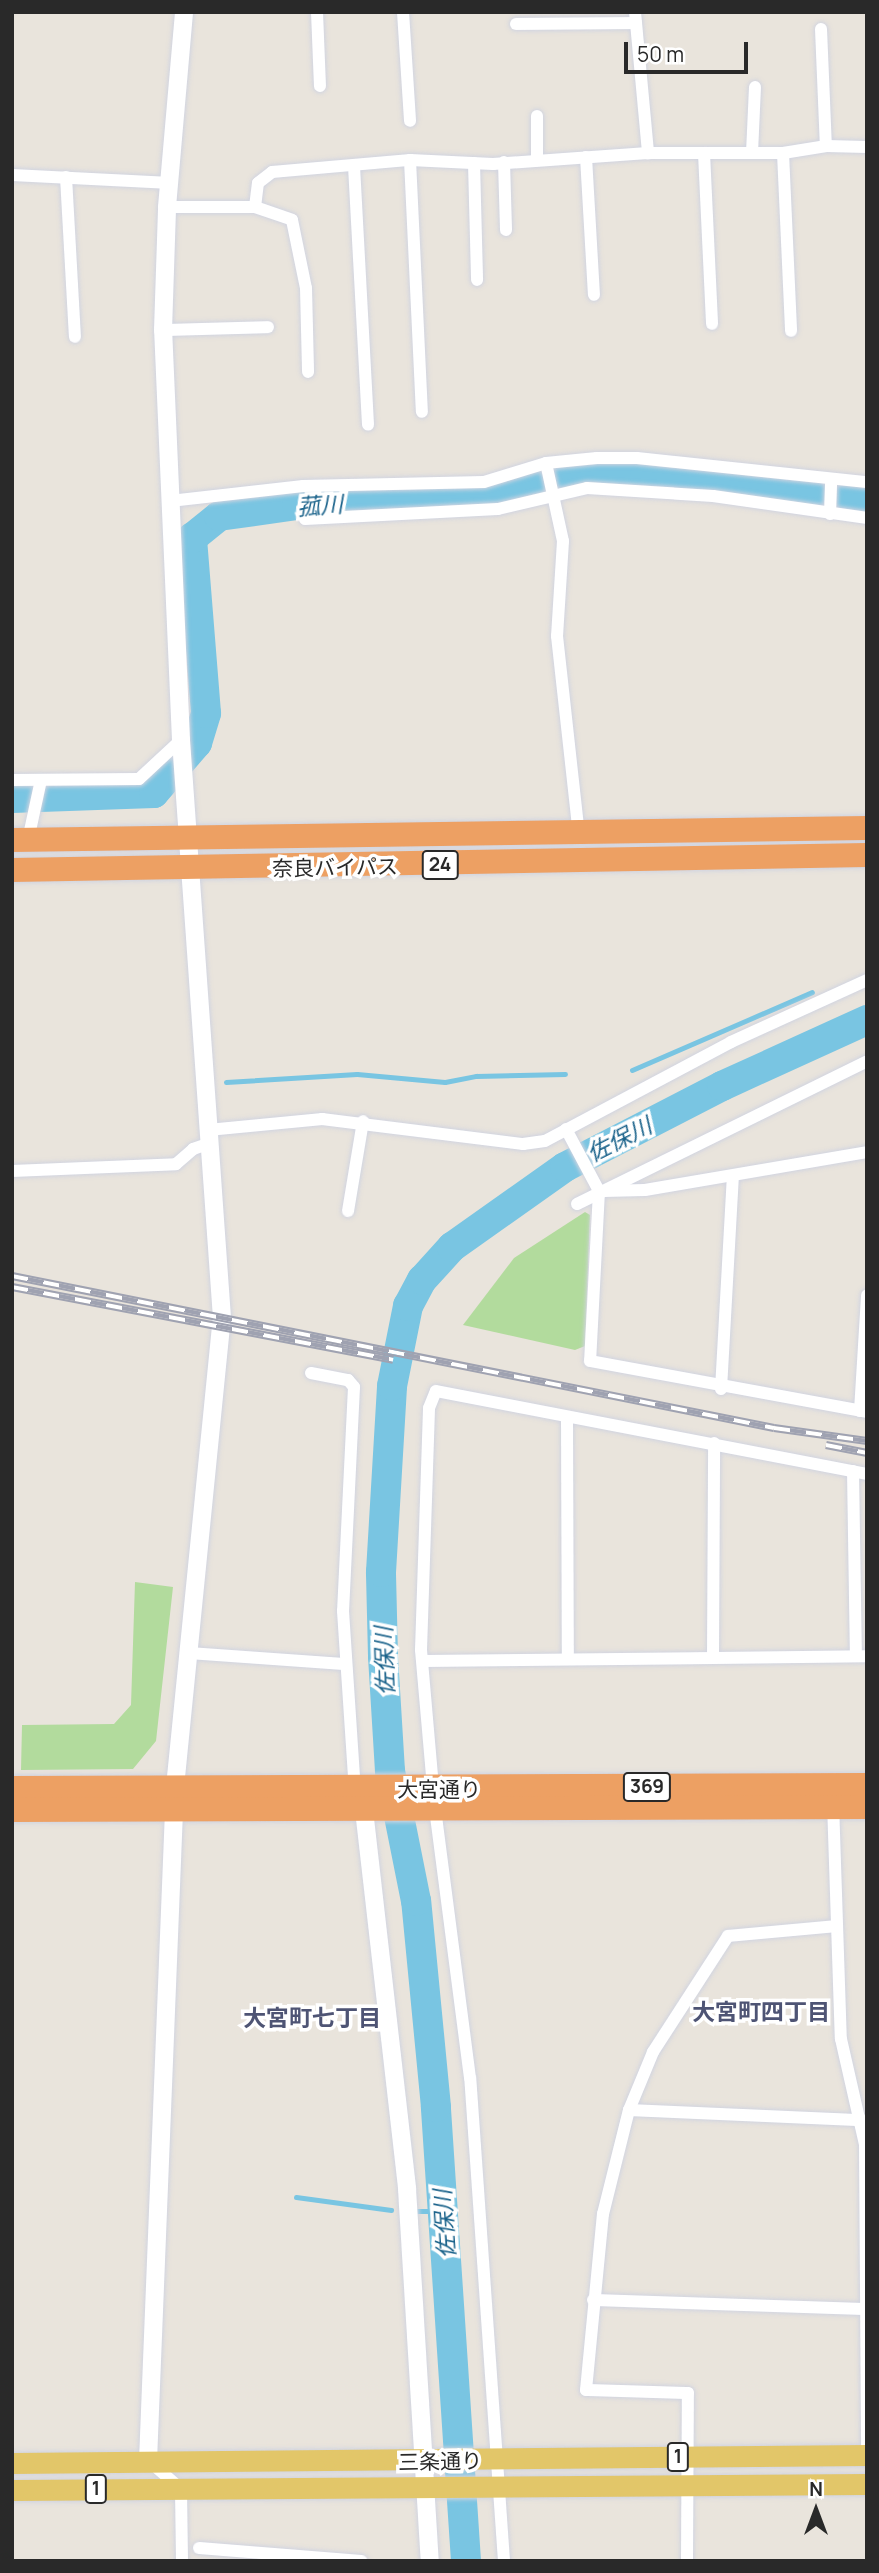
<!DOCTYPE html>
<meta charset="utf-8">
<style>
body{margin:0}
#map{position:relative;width:879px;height:2573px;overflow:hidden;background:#e9e4dc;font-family:Manrope,"Noto Sans JP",sans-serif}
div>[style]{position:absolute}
.green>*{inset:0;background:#b2db9d}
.stream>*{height:5px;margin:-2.5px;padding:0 2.5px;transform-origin:2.5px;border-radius:2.5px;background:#79c5e2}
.river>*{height:30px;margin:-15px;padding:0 15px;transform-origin:15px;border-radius:15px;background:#79c5e2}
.roads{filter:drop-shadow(0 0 2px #d1d4e0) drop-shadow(0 0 2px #d1d4e0)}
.street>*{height:12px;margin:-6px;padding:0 6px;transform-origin:6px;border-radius:6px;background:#fff}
.secondary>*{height:18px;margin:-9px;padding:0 9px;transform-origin:9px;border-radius:9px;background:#fff}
.primary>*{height:21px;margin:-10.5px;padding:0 10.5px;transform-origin:10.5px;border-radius:10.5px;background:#e2c669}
.highway>*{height:24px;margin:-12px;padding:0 12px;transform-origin:12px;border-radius:12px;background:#eda063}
.rail>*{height:8px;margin-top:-4px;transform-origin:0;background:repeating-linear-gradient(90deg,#fff 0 16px,#9fa2b1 0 32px);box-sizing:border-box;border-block:2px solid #9fa2b1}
span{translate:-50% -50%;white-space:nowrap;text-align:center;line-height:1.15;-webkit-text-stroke:7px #fff;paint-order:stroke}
.shield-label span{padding:2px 5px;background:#fff;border:2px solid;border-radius:5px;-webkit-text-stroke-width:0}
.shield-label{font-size:19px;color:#292929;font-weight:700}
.street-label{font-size:21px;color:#292929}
.water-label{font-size:23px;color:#1b638b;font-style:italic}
.neighbourhood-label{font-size:23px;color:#4e5474;font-weight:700}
.frame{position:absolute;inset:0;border:14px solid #292929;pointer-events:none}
.north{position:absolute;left:781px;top:2475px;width:70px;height:70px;-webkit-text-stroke:5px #fff;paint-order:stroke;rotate:0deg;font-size:19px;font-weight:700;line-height:28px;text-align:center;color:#292929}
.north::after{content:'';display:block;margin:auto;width:24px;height:32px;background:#292929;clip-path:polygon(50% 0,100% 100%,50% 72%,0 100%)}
.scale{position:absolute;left:624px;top:42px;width:124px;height:32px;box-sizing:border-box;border:4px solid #292929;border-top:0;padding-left:9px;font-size:21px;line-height:24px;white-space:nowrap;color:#292929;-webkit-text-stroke:5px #fff;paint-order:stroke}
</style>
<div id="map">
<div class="green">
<div style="clip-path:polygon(585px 1212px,590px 1215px,585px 1346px,575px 1350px,463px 1325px,514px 1258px)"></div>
<div style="clip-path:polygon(135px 1582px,173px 1587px,156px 1741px,133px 1769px,21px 1770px,22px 1725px,114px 1724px,131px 1705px)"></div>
</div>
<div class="stream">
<div style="left:632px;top:1070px;width:196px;rotate:-23.4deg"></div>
<div style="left:226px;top:1082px;width:131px;rotate:-3.5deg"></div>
<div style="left:357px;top:1074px;width:88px;rotate:5.2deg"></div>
<div style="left:445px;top:1082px;width:32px;rotate:-11deg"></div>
<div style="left:476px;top:1076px;width:89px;rotate:-1.3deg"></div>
<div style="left:296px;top:2197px;width:96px;rotate:7.8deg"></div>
<div style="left:414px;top:2211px;width:28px"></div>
</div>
<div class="river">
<div style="left:12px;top:798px;width:142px;rotate:-2deg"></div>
<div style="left:154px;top:793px;width:66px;rotate:-49.3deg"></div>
<div style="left:197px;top:743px;width:31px;rotate:-73deg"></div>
<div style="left:206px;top:713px;width:176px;rotate:-94.6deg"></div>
<div style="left:192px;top:538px;width:35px;rotate:-39deg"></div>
<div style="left:219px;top:516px;width:79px;rotate:-8deg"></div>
<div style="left:297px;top:505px;width:191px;rotate:-2.7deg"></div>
<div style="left:488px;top:496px;width:89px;rotate:-12.9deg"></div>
<div style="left:575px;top:476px;width:70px"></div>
<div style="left:645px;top:476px;width:223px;rotate:6.4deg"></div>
<div style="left:466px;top:2561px;width:455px;rotate:-93.8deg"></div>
<div style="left:436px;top:2107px;width:207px;rotate:-95.5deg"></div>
<div style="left:416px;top:1901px;width:133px;rotate:-101.3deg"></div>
<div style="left:390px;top:1771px;width:115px;rotate:-93.5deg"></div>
<div style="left:383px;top:1656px;width:84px;rotate:-91.4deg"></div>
<div style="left:381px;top:1572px;width:186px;rotate:-86.6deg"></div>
<div style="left:392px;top:1386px;width:82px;rotate:-78.7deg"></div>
<div style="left:408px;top:1306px;width:30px;rotate:-62deg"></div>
<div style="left:422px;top:1280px;width:45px;rotate:-47.7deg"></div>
<div style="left:452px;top:1247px;width:138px;rotate:-35.3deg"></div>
<div style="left:565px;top:1167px;width:177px;rotate:-27.3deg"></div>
<div style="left:722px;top:1086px;width:159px;rotate:-24.5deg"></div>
</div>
<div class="roads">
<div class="street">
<div style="left:317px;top:12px;width:74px;rotate:87.7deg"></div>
<div style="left:403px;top:12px;width:109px;rotate:86.3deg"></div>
<div style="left:635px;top:12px;width:142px;rotate:84.7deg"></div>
<div style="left:516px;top:24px;width:120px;rotate:-0.5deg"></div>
<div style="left:821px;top:29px;width:117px;rotate:87.6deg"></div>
<div style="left:537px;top:116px;width:43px;rotate:90deg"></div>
<div style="left:704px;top:153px;width:171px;rotate:87.3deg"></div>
<div style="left:752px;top:153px;width:66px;rotate:-87.4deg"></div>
<div style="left:783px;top:153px;width:178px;rotate:87.4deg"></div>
<div style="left:586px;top:157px;width:138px;rotate:86.7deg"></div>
<div style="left:410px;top:160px;width:252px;rotate:87.3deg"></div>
<div style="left:504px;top:162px;width:68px;rotate:88.3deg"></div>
<div style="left:474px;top:163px;width:117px;rotate:88.5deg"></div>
<div style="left:354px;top:166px;width:259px;rotate:86.9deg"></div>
<div style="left:12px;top:175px;width:159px;rotate:2.9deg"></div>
<div style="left:66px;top:177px;width:160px;rotate:86.8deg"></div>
<div style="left:167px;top:207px;width:88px"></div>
<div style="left:255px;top:207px;width:24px;rotate:-83deg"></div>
<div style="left:258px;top:183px;width:18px;rotate:-38deg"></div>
<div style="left:272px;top:172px;width:139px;rotate:-5deg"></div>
<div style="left:410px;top:160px;width:83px;rotate:2.8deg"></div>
<div style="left:493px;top:164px;width:155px;rotate:-4.1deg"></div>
<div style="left:648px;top:153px;width:135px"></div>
<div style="left:783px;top:153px;width:44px;rotate:-9.2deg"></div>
<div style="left:826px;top:146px;width:41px;rotate:1.4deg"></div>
<div style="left:255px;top:207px;width:39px;rotate:19deg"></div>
<div style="left:292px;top:220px;width:69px;rotate:78.4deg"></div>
<div style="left:306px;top:288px;width:84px;rotate:88.6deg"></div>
<div style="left:163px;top:330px;width:105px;rotate:-1.6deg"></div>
<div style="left:546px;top:463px;width:80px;rotate:77.7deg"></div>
<div style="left:563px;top:541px;width:95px;rotate:93.6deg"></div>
<div style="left:557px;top:636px;width:199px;rotate:83.7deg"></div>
<div style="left:170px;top:501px;width:134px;rotate:-6.4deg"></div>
<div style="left:303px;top:486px;width:181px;rotate:-1.3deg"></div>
<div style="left:484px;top:482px;width:65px;rotate:-17deg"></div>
<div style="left:546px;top:463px;width:51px;rotate:-5.6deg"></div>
<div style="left:597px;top:458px;width:40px"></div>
<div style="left:637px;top:458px;width:231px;rotate:6deg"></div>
<div style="left:830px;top:514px;width:35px;rotate:-88deg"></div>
<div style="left:305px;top:519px;width:193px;rotate:-3deg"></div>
<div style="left:498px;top:509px;width:91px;rotate:-13.3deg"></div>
<div style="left:587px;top:488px;width:126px;rotate:3.6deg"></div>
<div style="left:713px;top:496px;width:156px;rotate:8.1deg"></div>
<div style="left:12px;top:780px;width:127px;rotate:-0.5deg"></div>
<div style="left:139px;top:779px;width:57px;rotate:-42.9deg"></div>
<div style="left:28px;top:840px;width:61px;rotate:-77.8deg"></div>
<div style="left:566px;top:1129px;width:70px;rotate:62deg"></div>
<div style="left:599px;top:1191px;width:170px;rotate:93deg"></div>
<div style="left:590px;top:1361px;width:282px;rotate:10.4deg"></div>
<div style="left:208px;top:1130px;width:115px;rotate:-5.5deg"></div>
<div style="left:322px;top:1119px;width:203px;rotate:7.1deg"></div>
<div style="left:523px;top:1144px;width:22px;rotate:-8deg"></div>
<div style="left:545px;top:1141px;width:211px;rotate:-28deg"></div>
<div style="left:731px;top:1042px;width:149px;rotate:-24.5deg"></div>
<div style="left:12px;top:1171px;width:164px;rotate:-2.4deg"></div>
<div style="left:176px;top:1164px;width:23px;rotate:-41deg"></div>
<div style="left:193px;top:1149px;width:18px;rotate:-19deg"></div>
<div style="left:603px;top:1191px;width:42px;rotate:-1.4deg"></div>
<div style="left:645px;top:1190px;width:225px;rotate:-9.7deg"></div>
<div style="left:577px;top:1204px;width:323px;rotate:-26.2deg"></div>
<div style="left:348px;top:1211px;width:91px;rotate:-80.5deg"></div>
<div style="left:311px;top:1373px;width:38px;rotate:11deg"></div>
<div style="left:348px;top:1380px;width:9px;rotate:49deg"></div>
<div style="left:354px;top:1387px;width:224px;rotate:92.8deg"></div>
<div style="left:343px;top:1611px;width:179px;rotate:86.2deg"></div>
<div style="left:721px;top:1389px;width:213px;rotate:-86.8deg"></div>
<div style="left:860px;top:1411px;width:116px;rotate:-86.5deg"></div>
<div style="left:567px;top:1418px;width:241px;rotate:89.8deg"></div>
<div style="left:853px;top:1471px;width:185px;rotate:89.1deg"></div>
<div style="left:189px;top:1653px;width:155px;rotate:4.1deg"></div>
<div style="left:713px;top:1657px;width:214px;rotate:-89.7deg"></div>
<div style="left:423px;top:1661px;width:444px;rotate:-0.6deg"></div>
<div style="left:833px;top:1803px;width:236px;rotate:88.1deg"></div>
<div style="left:841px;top:2039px;width:109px;rotate:77.2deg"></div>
<div style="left:865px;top:2145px;width:305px;rotate:89.6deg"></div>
<div style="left:629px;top:2110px;width:233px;rotate:2.5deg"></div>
<div style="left:593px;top:2300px;width:272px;rotate:1.9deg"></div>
<div style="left:149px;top:2461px;width:43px;rotate:41.2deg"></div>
<div style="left:181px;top:2489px;width:72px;rotate:89.2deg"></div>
<div style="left:199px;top:2548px;width:163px;rotate:4.6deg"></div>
<div style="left:504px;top:2561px;width:484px;rotate:-94deg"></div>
<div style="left:470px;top:2078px;width:270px;rotate:-97.4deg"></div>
<div style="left:435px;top:1810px;width:161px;rotate:-95deg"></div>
<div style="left:421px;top:1650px;width:242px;rotate:-88.1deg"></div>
<div style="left:429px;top:1408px;width:18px;rotate:-68deg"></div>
<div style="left:436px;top:1391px;width:439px;rotate:10.9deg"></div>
<div style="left:687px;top:2561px;width:168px;rotate:-89.7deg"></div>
<div style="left:688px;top:2393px;width:102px;rotate:-178.3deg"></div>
<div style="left:586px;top:2390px;width:177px;rotate:-84.5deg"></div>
<div style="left:603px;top:2214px;width:107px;rotate:-76deg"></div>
<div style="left:629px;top:2110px;width:63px;rotate:-67.5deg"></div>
<div style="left:653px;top:2052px;width:138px;rotate:-57.1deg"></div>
<div style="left:728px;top:1936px;width:109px;rotate:-5.2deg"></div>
</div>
<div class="secondary">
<div style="left:364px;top:1810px;width:381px;rotate:83.5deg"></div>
<div style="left:407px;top:2189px;width:373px;rotate:86.5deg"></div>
<div style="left:148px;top:2461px;width:675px;rotate:-87.71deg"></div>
<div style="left:175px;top:1787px;width:471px;rotate:-84.3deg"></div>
<div style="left:222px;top:1318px;width:579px;rotate:-94.06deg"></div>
<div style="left:181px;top:740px;width:410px;rotate:-92.5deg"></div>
<div style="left:163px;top:330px;width:123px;rotate:-88.1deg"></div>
<div style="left:167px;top:207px;width:196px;rotate:-85deg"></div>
</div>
<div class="primary">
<div style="left:12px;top:2463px;width:855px;rotate:-0.54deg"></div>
<div style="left:12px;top:2490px;width:855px;rotate:-0.4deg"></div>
</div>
<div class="highway">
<div style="left:12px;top:840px;width:855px;rotate:-0.8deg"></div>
<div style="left:12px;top:870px;width:855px;rotate:-1.01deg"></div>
<div style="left:12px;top:1788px;width:855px;rotate:-0.2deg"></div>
<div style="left:12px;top:1810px;width:855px;rotate:-0.2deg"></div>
</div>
</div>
<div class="rail">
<div style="left:12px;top:1276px;width:777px;rotate:11.28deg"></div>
<div style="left:774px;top:1428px;width:94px;rotate:8deg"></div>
<div style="left:12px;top:1287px;width:388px;rotate:10.8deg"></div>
<div style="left:826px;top:1445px;width:42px;rotate:11deg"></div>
</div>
<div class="shield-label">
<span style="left:440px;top:865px">24</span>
<span style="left:647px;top:1787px">369</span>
<span style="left:678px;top:2457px">1</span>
<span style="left:96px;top:2489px">1</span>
</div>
<div class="street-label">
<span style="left:335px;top:867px;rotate:-1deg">奈良バイパス</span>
<span style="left:439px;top:1789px">大宮通り</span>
<span style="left:440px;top:2461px;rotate:-1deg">三条通り</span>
</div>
<div class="water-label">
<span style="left:320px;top:505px;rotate:-4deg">菰川</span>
<span style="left:619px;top:1139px;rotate:-27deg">佐保川</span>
<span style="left:384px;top:1661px;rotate:-92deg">佐保川</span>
<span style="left:444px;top:2224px;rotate:-94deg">佐保川</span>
</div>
<div class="neighbourhood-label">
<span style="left:761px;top:2011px">大宮町四丁目</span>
<span style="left:312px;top:2017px">大宮町七丁目</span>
</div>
<div class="frame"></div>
<div class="north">N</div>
<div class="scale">50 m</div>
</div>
